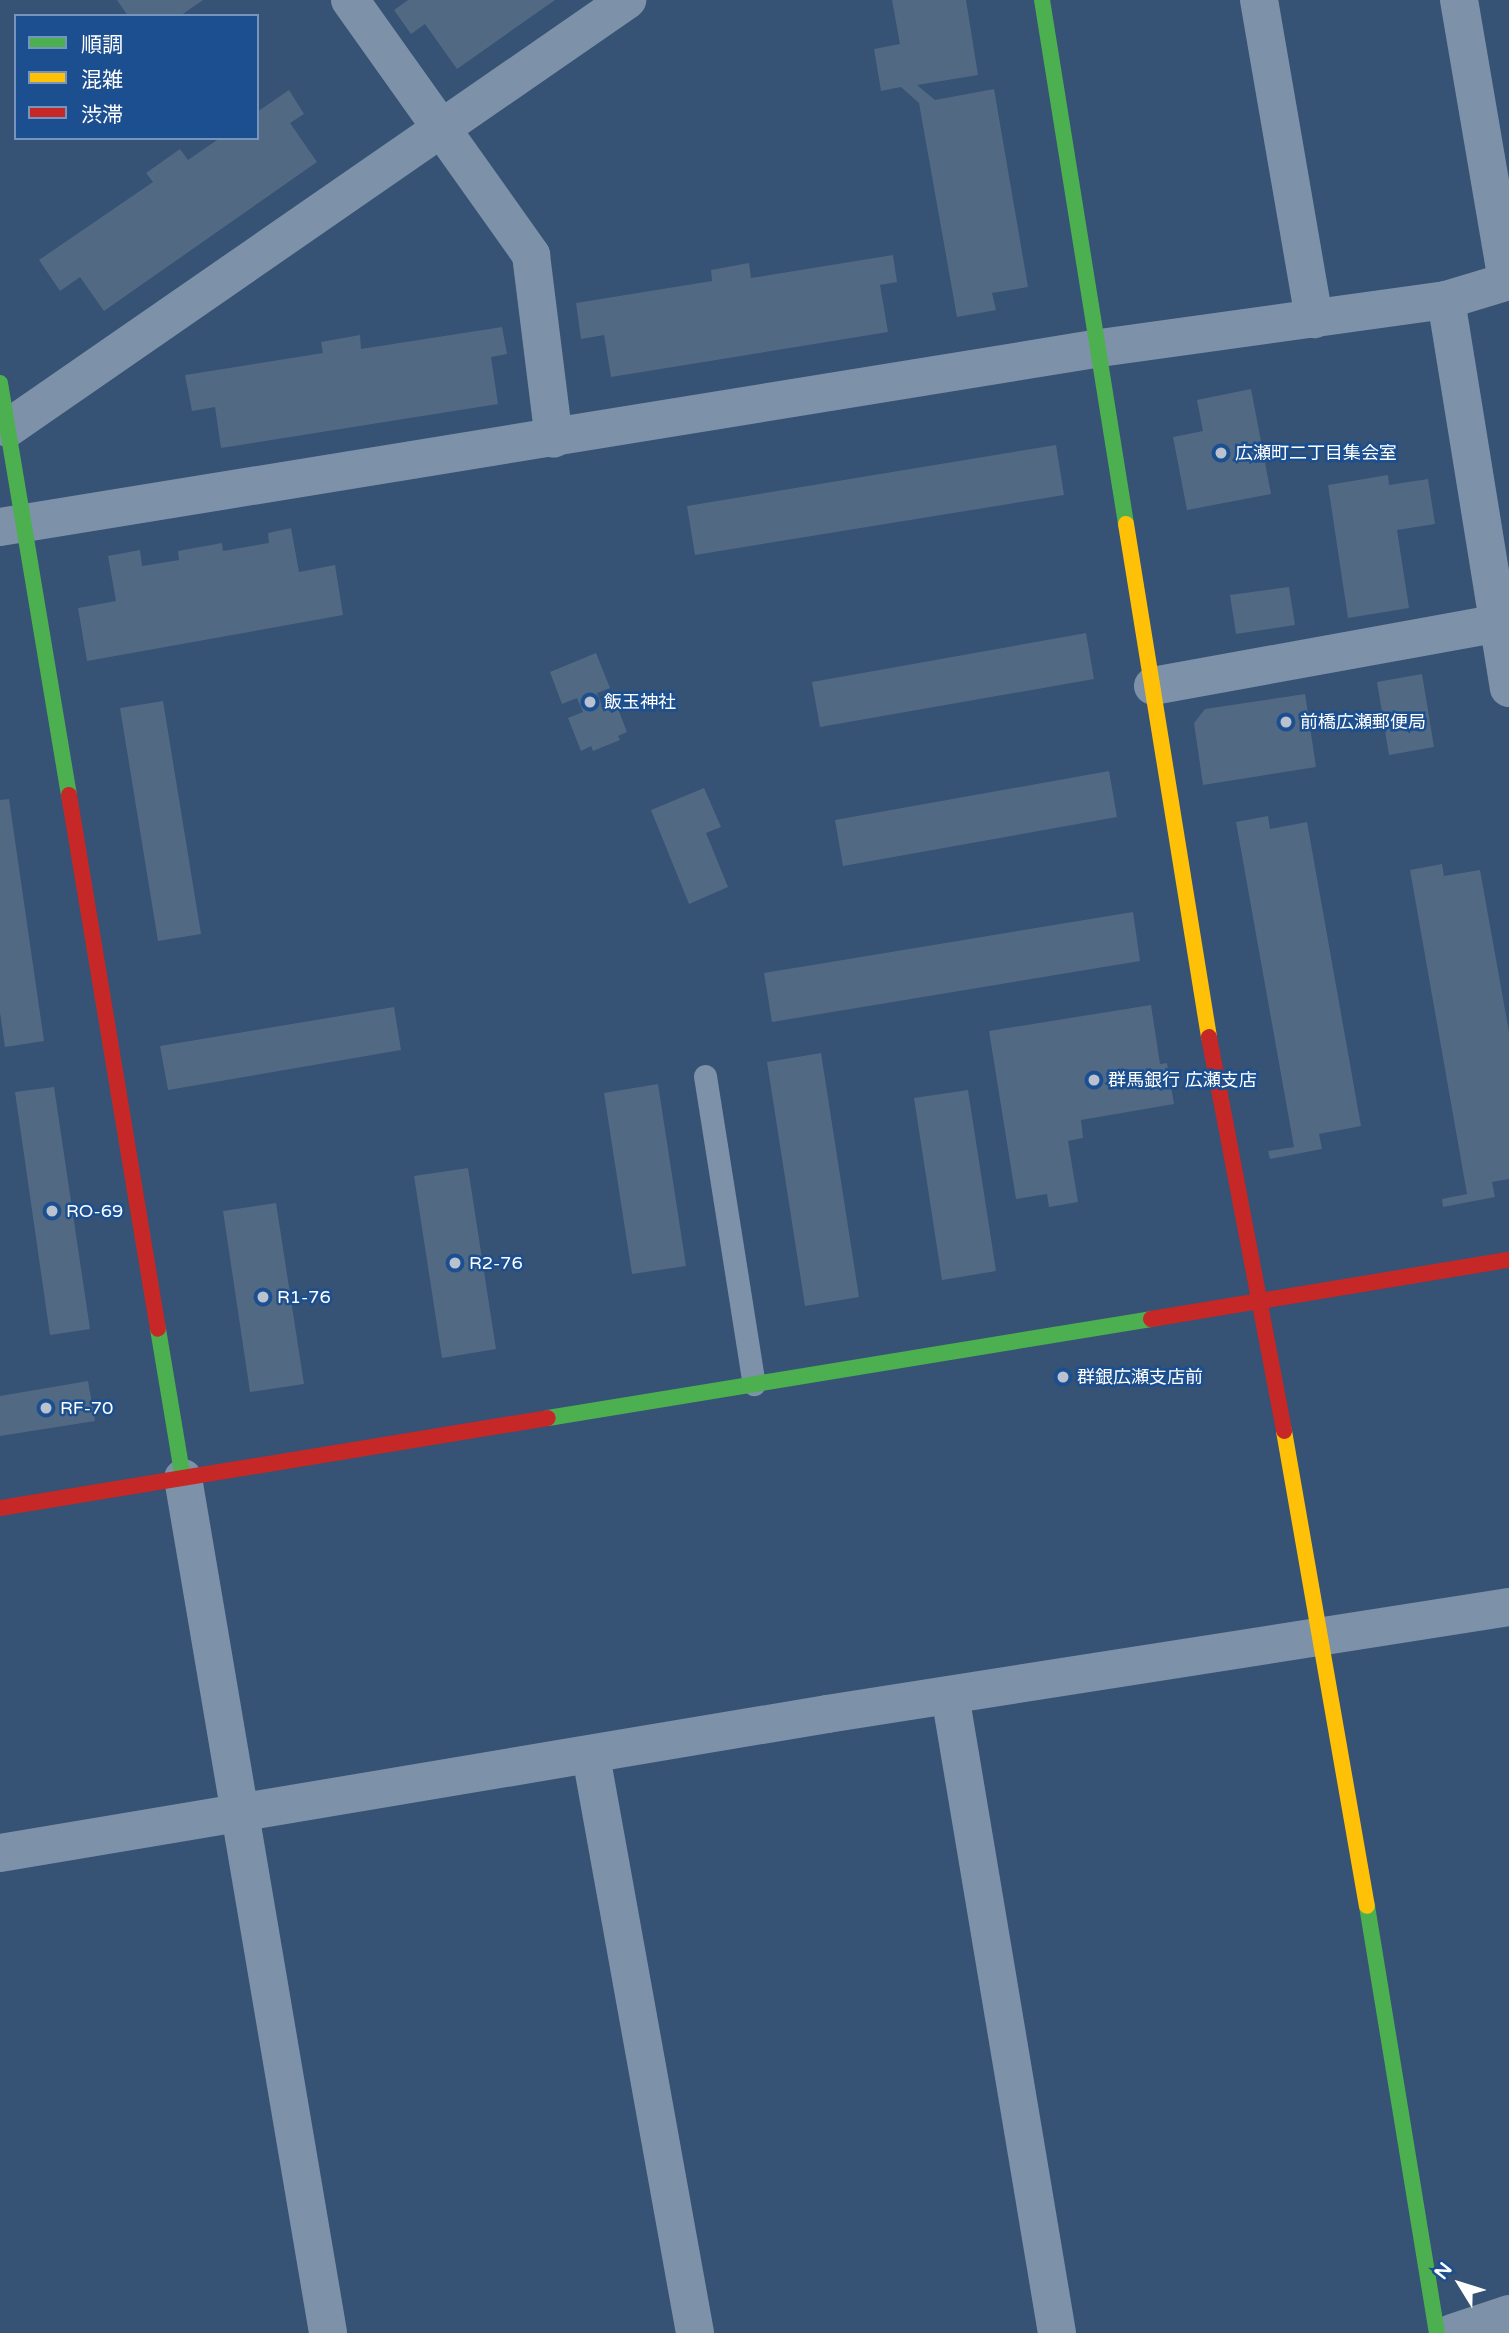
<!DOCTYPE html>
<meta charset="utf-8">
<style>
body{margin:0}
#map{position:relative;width:1509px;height:2333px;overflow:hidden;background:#365274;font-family:"Varela Round","Noto Sans JP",sans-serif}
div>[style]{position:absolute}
.building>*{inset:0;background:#526984}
.lane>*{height:23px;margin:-11.5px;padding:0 11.5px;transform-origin:11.5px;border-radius:11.5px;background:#7d92a8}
.street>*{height:38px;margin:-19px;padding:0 19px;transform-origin:19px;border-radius:19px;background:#7d92a8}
.fast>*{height:16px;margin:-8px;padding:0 8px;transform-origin:8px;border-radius:8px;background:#4caf50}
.slow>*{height:16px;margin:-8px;padding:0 8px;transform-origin:8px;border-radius:8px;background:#ffc107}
.jam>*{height:16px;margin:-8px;padding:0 8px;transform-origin:8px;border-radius:8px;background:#c62828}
.dots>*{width:19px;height:19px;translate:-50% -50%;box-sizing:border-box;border:4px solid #1b4f8f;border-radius:50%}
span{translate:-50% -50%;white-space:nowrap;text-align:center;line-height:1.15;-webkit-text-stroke:5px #1b4f8f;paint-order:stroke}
.poi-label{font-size:18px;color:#fff}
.left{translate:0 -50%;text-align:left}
.legend{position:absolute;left:14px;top:14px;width:245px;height:126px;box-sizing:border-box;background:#1b4f8f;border:2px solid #7695bc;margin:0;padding:9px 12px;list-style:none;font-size:21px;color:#fff}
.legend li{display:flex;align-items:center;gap:14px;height:35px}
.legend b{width:35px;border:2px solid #7695bc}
.north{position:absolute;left:1425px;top:2249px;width:70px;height:70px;-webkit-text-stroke:5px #1b4f8f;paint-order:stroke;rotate:308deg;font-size:19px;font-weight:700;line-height:28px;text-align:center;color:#fff}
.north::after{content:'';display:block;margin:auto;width:24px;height:32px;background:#fff;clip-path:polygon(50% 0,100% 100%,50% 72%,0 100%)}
</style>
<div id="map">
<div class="building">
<div style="clip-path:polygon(117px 0,203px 0,180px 16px,128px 16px)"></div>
<div style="clip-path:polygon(408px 0,555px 0,457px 69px,425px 24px,411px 34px,394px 10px)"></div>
<div style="clip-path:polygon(892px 0,966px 0,978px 75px,917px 85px,935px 100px,994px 89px,1028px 287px,992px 293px,996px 310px,957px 317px,919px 103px,901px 87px,881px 91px,874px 49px,900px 44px)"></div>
<div style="clip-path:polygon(289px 90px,304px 114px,290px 123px,317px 162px,104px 311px,80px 277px,60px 291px,39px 260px,153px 182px,146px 173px,180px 149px,188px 160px,220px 138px,257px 138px,257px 112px)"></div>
<div style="clip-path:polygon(893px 255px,897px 282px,880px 285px,888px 332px,611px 377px,604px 335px,581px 339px,576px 303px,712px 281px,711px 270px,749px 263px,751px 278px)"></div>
<div style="clip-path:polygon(502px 327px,507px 354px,491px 357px,498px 404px,221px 448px,215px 407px,192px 411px,185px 375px,323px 353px,321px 342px,360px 335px,361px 349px)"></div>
<div style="clip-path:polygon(1251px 389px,1271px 494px,1187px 510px,1173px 437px,1203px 431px,1197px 400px)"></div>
<div style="clip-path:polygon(1056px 445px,1064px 495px,695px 555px,687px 506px)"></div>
<div style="clip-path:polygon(1388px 475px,1389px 485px,1428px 479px,1435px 524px,1397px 530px,1409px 608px,1348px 618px,1328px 485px)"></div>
<div style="clip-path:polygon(291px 528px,299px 572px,335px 565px,343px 615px,87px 661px,78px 608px,116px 601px,108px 556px,140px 550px,142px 566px,179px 560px,178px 551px,222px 543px,223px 551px,269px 543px,268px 533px)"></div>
<div style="clip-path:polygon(1289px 587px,1295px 625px,1236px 634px,1230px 595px)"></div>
<div style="clip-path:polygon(1086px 633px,1094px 679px,820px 727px,812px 682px)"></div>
<div style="clip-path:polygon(596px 653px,610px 688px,597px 693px,602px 706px,615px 701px,627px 732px,618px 736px,620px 740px,593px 751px,591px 746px,581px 751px,568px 718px,583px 712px,577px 698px,562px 704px,550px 672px)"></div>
<div style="clip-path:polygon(1422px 674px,1434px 747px,1389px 755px,1377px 682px)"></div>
<div style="clip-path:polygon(1305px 694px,1316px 767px,1203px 785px,1194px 723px,1205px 709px)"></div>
<div style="clip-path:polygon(163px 701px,201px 934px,158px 941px,120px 708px)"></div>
<div style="clip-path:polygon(1109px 771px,1117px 817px,843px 866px,835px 820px)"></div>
<div style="clip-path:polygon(704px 788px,721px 827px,706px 833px,728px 887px,689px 904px,651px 810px)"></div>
<div style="clip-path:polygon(9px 799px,44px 1041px,5px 1047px,0 1012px,0 800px)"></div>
<div style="clip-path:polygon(1268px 816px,1270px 829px,1307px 822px,1361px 1126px,1319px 1134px,1322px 1149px,1270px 1159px,1268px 1151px,1294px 1147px,1236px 822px)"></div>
<div style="clip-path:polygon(1442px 864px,1444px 876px,1480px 870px,1509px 1032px,1509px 1179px,1492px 1182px,1495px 1197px,1443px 1207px,1442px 1199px,1467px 1194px,1410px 870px)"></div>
<div style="clip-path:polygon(1133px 912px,1140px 961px,772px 1022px,764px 973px)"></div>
<div style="clip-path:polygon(1151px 1005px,1160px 1064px,1167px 1063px,1174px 1104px,1081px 1120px,1083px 1138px,1068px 1141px,1078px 1202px,1049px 1207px,1047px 1194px,1016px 1199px,989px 1031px)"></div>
<div style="clip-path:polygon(394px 1007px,401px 1050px,168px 1090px,160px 1046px)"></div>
<div style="clip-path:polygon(821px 1053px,859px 1297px,805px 1306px,767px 1062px)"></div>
<div style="clip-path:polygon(658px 1084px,686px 1266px,632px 1274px,604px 1093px)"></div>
<div style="clip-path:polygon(54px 1087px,90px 1329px,50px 1335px,15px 1092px)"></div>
<div style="clip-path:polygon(968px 1090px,996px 1271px,942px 1280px,914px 1098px)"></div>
<div style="clip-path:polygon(468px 1168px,496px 1349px,442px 1358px,414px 1176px)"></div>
<div style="clip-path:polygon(276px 1203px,304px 1384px,250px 1392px,223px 1211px)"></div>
<div style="clip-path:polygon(88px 1381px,95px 1421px,0 1436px,0 1396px)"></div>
</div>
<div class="lane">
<div style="left:705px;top:1076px;width:312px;rotate:81deg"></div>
</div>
<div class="street">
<div style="left:350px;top:0;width:313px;rotate:54.6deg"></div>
<div style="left:531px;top:255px;width:185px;rotate:82.9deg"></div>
<div style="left:1259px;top:0;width:324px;rotate:80.2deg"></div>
<div style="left:1459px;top:0;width:285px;rotate:80.3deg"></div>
<div style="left:1446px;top:300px;width:393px;rotate:80.8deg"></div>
<div style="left:8px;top:428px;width:753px;rotate:-34.66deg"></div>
<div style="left:0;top:527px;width:1114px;rotate:-9.24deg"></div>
<div style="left:1100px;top:348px;width:349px;rotate:-7.9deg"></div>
<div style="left:1446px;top:300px;width:66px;rotate:-16.8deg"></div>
<div style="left:1153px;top:686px;width:351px;rotate:-10.3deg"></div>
<div style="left:183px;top:1478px;width:867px;rotate:80.37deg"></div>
<div style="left:950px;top:1695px;width:647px;rotate:80.48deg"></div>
<div style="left:591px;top:1756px;width:586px;rotate:79.78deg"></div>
<div style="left:0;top:1853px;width:839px;rotate:-9.54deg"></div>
<div style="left:827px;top:1714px;width:690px;rotate:-8.92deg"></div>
<div style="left:1452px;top:2333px;width:60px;rotate:-18.4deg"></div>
</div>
<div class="fast">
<div style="left:1042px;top:0;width:531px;rotate:80.89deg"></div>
<div style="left:0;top:383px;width:418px;rotate:80.5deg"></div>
<div style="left:158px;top:1329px;width:151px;rotate:80.5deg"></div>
<div style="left:548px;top:1418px;width:611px;rotate:-9.32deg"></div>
<div style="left:1367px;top:1906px;width:433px;rotate:80.7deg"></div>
</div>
<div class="slow">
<div style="left:1126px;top:524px;width:520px;rotate:80.81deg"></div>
<div style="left:1284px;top:1431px;width:482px;rotate:80.1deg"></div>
</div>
<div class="jam">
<div style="left:69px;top:795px;width:541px;rotate:80.54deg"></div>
<div style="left:1209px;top:1037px;width:401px;rotate:79.2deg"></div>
<div style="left:1151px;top:1319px;width:363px;rotate:-9.4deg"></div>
<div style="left:0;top:1508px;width:555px;rotate:-9.33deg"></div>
</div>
<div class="dots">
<div style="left:1221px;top:453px;background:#b9c2ce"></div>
<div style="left:590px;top:702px;background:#b9c2ce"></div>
<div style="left:1286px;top:722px;background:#b9c2ce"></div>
<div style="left:1094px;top:1080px;background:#b9c2ce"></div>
<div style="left:52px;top:1211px;background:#b9c2ce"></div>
<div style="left:455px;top:1263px;background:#b9c2ce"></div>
<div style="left:263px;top:1297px;background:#b9c2ce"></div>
<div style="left:1063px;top:1377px;background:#b9c2ce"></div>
<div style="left:46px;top:1408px;background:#b9c2ce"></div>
</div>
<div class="poi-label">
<span class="left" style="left:1235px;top:453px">広瀬町二丁目集会室</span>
<span class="left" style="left:604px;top:702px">飯玉神社</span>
<span class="left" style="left:1300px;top:722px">前橋広瀬郵便局</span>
<span class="left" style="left:1108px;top:1080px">群馬銀行 広瀬支店</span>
<span class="left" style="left:66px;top:1211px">RO-69</span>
<span class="left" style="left:469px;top:1263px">R2-76</span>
<span class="left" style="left:277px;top:1297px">R1-76</span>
<span class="left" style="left:1077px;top:1377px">群銀広瀬支店前</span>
<span class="left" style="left:60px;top:1408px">RF-70</span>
</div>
<ul class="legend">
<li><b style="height:9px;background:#4caf50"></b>順調</li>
<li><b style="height:9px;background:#ffc107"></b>混雑</li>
<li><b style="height:9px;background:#c62828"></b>渋滞</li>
</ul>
<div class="north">N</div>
</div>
